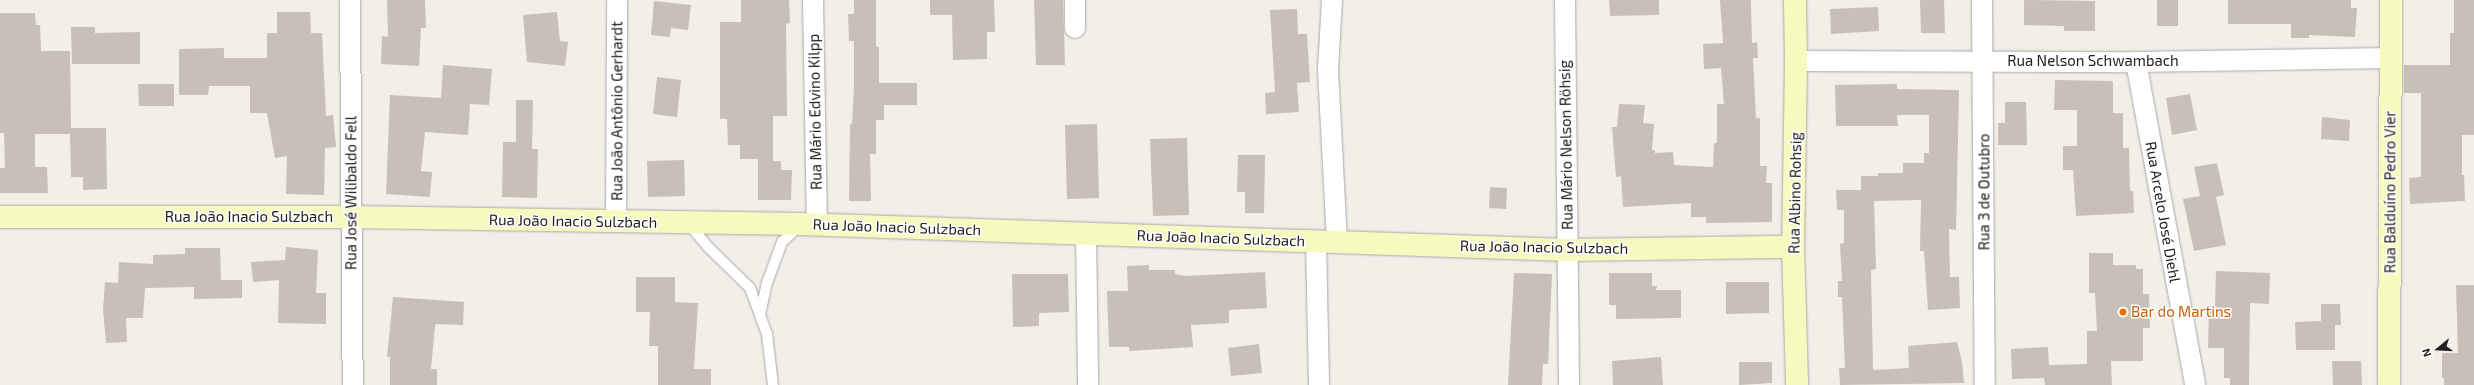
<!DOCTYPE html>
<meta charset="utf-8">
<style>
body{margin:0}
#map{position:relative;width:2474px;height:385px;overflow:hidden;background:#f2efe9;font-family:"Exo 2",sans-serif}
div>[style]{position:absolute}
.building>*{inset:0;background:#c7bfb8}
.roads{filter:drop-shadow(0 0 1px #a9a9a9) drop-shadow(0 0 1px #a9a9a9)}
.lane>*{height:10px;margin:-5px;padding:0 5px;transform-origin:5px;border-radius:5px;background:#fff}
.street>*{height:20px;margin:-10px;padding:0 10px;transform-origin:10px;border-radius:10px;background:#fff}
.secondary>*{height:22px;margin:-11px;padding:0 11px;transform-origin:11px;border-radius:11px;background:#f7fabf}
.dots>*{width:11px;height:11px;translate:-50% -50%;box-sizing:border-box;border:2px solid #fff;border-radius:50%}
span{translate:-50% -50%;white-space:nowrap;text-align:center;line-height:1.15;-webkit-text-stroke:3px #fff;paint-order:stroke}
.street-label{font-size:15px;color:#222}
.food-label{font-size:15px;color:#c56008}
.left{translate:0 -50%;text-align:left}
.north{position:absolute;left:2418px;top:329px;width:40px;height:40px;-webkit-text-stroke:3px #fff;paint-order:stroke;rotate:252deg;font-size:11px;font-weight:700;line-height:16px;text-align:center;color:#222}
.north::after{content:'';display:block;margin:auto;width:14px;height:18px;background:#222;clip-path:polygon(50% 0,100% 100%,50% 72%,0 100%)}
</style>
<div id="map">
<div class="building">
<div style="clip-path:polygon(387px 0,425px 0,426px 28px,421px 28px,419px 66px,381px 64px,382px 36px,388px 37px)"></div>
<div style="clip-path:polygon(741px 0,789px 0,790px 23px,786px 24px,787px 116px,773px 116px,773px 161px,781px 161px,781px 170px,792px 170px,791px 200px,758px 200px,758px 159px,740px 159px,740px 145px,728px 145px,727px 119px,720px 119px,720px 22px,741px 22px)"></div>
<div style="clip-path:polygon(854px 0,876px 0,876px 47px,879px 47px,879px 83px,917px 83px,917px 105px,884px 105px,884px 120px,876px 120px,876px 154px,870px 154px,871px 201px,849px 201px,850px 124px,852px 124px,854px 86px,854px 41px,849px 41px,848px 14px,854px 14px)"></div>
<div style="clip-path:polygon(930px 0,994px 0,995px 32px,987px 32px,987px 59px,953px 60px,952px 15px,930px 15px)"></div>
<div style="clip-path:polygon(1034px 0,1063px 0,1065px 65px,1036px 65px)"></div>
<div style="clip-path:polygon(1609px 0,1659px 0,1659px 15px,1610px 16px)"></div>
<div style="clip-path:polygon(1720px 0,1751px 0,1752px 43px,1757px 42px,1758px 58px,1753px 58px,1756px 118px,1760px 118px,1760px 166px,1767px 166px,1766px 183px,1772px 183px,1772px 222px,1706px 223px,1706px 217px,1691px 217px,1691px 203px,1623px 207px,1621px 176px,1616px 177px,1612px 127px,1617px 127px,1619px 104px,1645px 105px,1643px 123px,1654px 124px,1652px 150px,1655px 150px,1655px 153px,1673px 152px,1674px 165px,1713px 167px,1714px 143px,1717px 143px,1717px 104px,1724px 104px,1721px 68px,1704px 69px,1703px 44px,1723px 43px)"></div>
<div style="clip-path:polygon(1920px 0,1944px 0,1945px 33px,1921px 33px)"></div>
<div style="clip-path:polygon(2024px 0,2095px 1px,2095px 31px,2064px 31px,2064px 26px,2024px 25px)"></div>
<div style="clip-path:polygon(2157px 0,2178px 0,2178px 26px,2157px 26px)"></div>
<div style="clip-path:polygon(2228px 0,2351px 0,2351px 8px,2357px 8px,2355px 37px,2309px 35px,2309px 38px,2291px 38px,2291px 24px,2228px 24px)"></div>
<div style="clip-path:polygon(2454px 0,2474px 0,2474px 135px,2462px 135px,2462px 175px,2464px 175px,2465px 201px,2410px 204px,2409px 178px,2421px 177px,2421px 93px,2404px 93px,2404px 65px,2450px 65px,2450px 33px,2454px 33px)"></div>
<div style="clip-path:polygon(654px 1px,691px 5px,688px 30px,671px 28px,670px 37px,651px 35px)"></div>
<div style="clip-path:polygon(1878px 7px,1879px 31px,1831px 34px,1830px 9px)"></div>
<div style="clip-path:polygon(1297px 9px,1298px 34px,1307px 34px,1310px 82px,1297px 83px,1299px 112px,1266px 114px,1265px 93px,1275px 92px,1270px 10px)"></div>
<div style="clip-path:polygon(277px 12px,310px 12px,311px 33px,322px 33px,326px 116px,333px 115px,336px 147px,325px 148px,324px 195px,286px 194px,287px 156px,275px 158px,267px 113px,250px 113px,250px 86px,209px 86px,208px 95px,179px 95px,179px 49px,224px 48px,224px 58px,267px 58px,267px 33px,277px 33px)"></div>
<div style="clip-path:polygon(557px 12px,560px 41px,568px 42px,565px 66px,527px 62px,523px 15px)"></div>
<div style="clip-path:polygon(0 13px,35px 13px,36px 25px,40px 25px,41px 51px,70px 51px,71px 128px,106px 128px,107px 189px,83px 190px,83px 177px,71px 177px,70px 134px,35px 134px,35px 167px,47px 167px,48px 193px,0 193px,0 168px,5px 168px,4px 133px,0 133px)"></div>
<div style="clip-path:polygon(71px 27px,95px 27px,95px 33px,140px 32px,140px 64px,72px 64px)"></div>
<div style="clip-path:polygon(443px 65px,492px 69px,489px 105px,470px 104px,468px 135px,425px 132px,421px 171px,432px 172px,430px 197px,386px 194px,390px 95px,441px 98px)"></div>
<div style="clip-path:polygon(657px 77px,681px 80px,677px 117px,653px 114px)"></div>
<div style="clip-path:polygon(2055px 80px,2113px 81px,2113px 113px,2123px 113px,2123px 148px,2129px 148px,2130px 191px,2133px 191px,2134px 213px,2076px 216px,2073px 170px,2063px 170px,2063px 146px,2077px 146px,2077px 110px,2054px 110px)"></div>
<div style="clip-path:polygon(138px 84px,174px 84px,174px 106px,139px 106px)"></div>
<div style="clip-path:polygon(1897px 84px,1897px 89px,1959px 90px,1956px 230px,1949px 229px,1950px 277px,1959px 277px,1960px 308px,1928px 310px,1924px 251px,1920px 251px,1921px 200px,1874px 201px,1876px 269px,1871px 270px,1873px 370px,1909px 368px,1908px 346px,1957px 342px,1962px 362px,1964px 383px,1840px 385px,1839px 368px,1845px 368px,1842px 297px,1838px 297px,1838px 281px,1842px 281px,1840px 244px,1844px 243px,1844px 210px,1837px 210px,1836px 190px,1861px 190px,1861px 176px,1878px 176px,1878px 173px,1903px 173px,1903px 163px,1924px 163px,1924px 153px,1929px 153px,1929px 115px,1897px 115px,1898px 126px,1836px 126px,1835px 85px)"></div>
<div style="clip-path:polygon(2190px 94px,2197px 130px,2172px 135px,2166px 98px)"></div>
<div style="clip-path:polygon(516px 100px,533px 100px,532px 149px,538px 149px,537px 198px,502px 197px,503px 142px,516px 142px)"></div>
<div style="clip-path:polygon(2005px 102px,2026px 102px,2027px 145px,1998px 145px,1998px 123px,2005px 123px)"></div>
<div style="clip-path:polygon(2322px 117px,2350px 120px,2349px 141px,2321px 139px)"></div>
<div style="clip-path:polygon(1097px 124px,1099px 198px,1067px 199px,1065px 125px)"></div>
<div style="clip-path:polygon(1187px 138px,1189px 215px,1153px 216px,1150px 139px)"></div>
<div style="clip-path:polygon(1238px 155px,1265px 155px,1264px 213px,1245px 213px,1245px 192px,1237px 192px)"></div>
<div style="clip-path:polygon(684px 160px,685px 196px,648px 197px,647px 161px)"></div>
<div style="clip-path:polygon(2217px 163px,2224px 195px,2216px 197px,2226px 245px,2194px 251px,2183px 199px,2200px 196px,2194px 167px)"></div>
<div style="clip-path:polygon(1490px 187px,1507px 188px,1506px 209px,1489px 208px)"></div>
<div style="clip-path:polygon(286px 247px,318px 250px,316px 293px,326px 293px,326px 324px,278px 323px,279px 280px,253px 282px,251px 262px,285px 260px)"></div>
<div style="clip-path:polygon(185px 248px,220px 248px,221px 280px,242px 280px,242px 298px,194px 299px,194px 287px,145px 288px,143px 318px,126px 318px,127px 342px,106px 343px,103px 310px,105px 282px,118px 283px,119px 262px,153px 264px,153px 255px,185px 254px)"></div>
<div style="clip-path:polygon(2089px 253px,2113px 253px,2113px 265px,2136px 265px,2136px 269px,2143px 269px,2143px 294px,2149px 294px,2150px 328px,2143px 328px,2143px 361px,2111px 361px,2112px 385px,2045px 385px,2044px 378px,2012px 379px,2011px 349px,2048px 347px,2049px 365px,2087px 364px,2087px 331px,2097px 331px,2095px 293px,2089px 293px)"></div>
<div style="clip-path:polygon(1149px 265px,1149px 270px,1175px 270px,1175px 274px,1186px 276px,1265px 272px,1267px 308px,1229px 310px,1229px 323px,1191px 325px,1193px 347px,1129px 351px,1129px 347px,1109px 347px,1107px 291px,1128px 291px,1127px 266px)"></div>
<div style="clip-path:polygon(2216px 271px,2270px 273px,2269px 304px,2250px 303px,2249px 385px,2230px 385px,2230px 378px,2224px 378px,2224px 348px,2208px 348px,2209px 306px,2215px 306px)"></div>
<div style="clip-path:polygon(1514px 273px,1552px 274px,1548px 364px,1543px 364px,1542px 385px,1508px 385px)"></div>
<div style="clip-path:polygon(1609px 273px,1652px 273px,1652px 286px,1657px 286px,1656px 290px,1681px 290px,1681px 318px,1616px 319px,1616px 305px,1609px 305px)"></div>
<div style="clip-path:polygon(1012px 274px,1068px 274px,1069px 312px,1039px 313px,1039px 326px,1013px 327px)"></div>
<div style="clip-path:polygon(636px 277px,675px 277px,675px 302px,698px 303px,694px 369px,711px 369px,711px 385px,658px 385px,658px 346px,649px 346px,650px 312px,636px 312px)"></div>
<div style="clip-path:polygon(1726px 282px,1769px 282px,1769px 313px,1726px 314px)"></div>
<div style="clip-path:polygon(2456px 285px,2474px 285px,2474px 385px,2444px 385px,2444px 378px,2442px 378px,2442px 353px,2458px 353px)"></div>
<div style="clip-path:polygon(393px 297px,464px 302px,463px 325px,436px 324px,435px 326px,431px 369px,437px 369px,437px 385px,390px 385px,390px 357px,387px 357px)"></div>
<div style="clip-path:polygon(2321px 304px,2340px 304px,2341px 325px,2335px 325px,2335px 350px,2296px 350px,2295px 322px,2321px 321px)"></div>
<div style="clip-path:polygon(1259px 344px,1262px 373px,1231px 376px,1228px 348px)"></div>
<div style="clip-path:polygon(1661px 357px,1663px 385px,1613px 385px,1612px 361px)"></div>
<div style="clip-path:polygon(2332px 361px,2361px 361px,2362px 385px,2333px 385px)"></div>
<div style="clip-path:polygon(1739px 362px,1772px 362px,1772px 383px,1739px 385px)"></div>
</div>
<div class="roads">
<div class="lane">
<div style="left:688px;top:223px;width:30px;rotate:50deg"></div>
<div style="left:707px;top:246px;width:60px;rotate:44.3deg"></div>
<div style="left:750px;top:288px;width:49px;rotate:69.7deg"></div>
<div style="left:767px;top:334px;width:51px;rotate:83.3deg"></div>
<div style="left:760px;top:315px;width:33px;rotate:-78deg"></div>
<div style="left:767px;top:283px;width:44px;rotate:-69.9deg"></div>
<div style="left:782px;top:242px;width:23px;rotate:-43deg"></div>
</div>
<div class="street">
<div style="left:350px;top:0;width:385px;rotate:89.6deg"></div>
<div style="left:813px;top:0;width:225px;rotate:89deg"></div>
<div style="left:1332px;top:0;width:70px;rotate:93.3deg"></div>
<div style="left:1328px;top:70px;width:172px;rotate:87deg"></div>
<div style="left:1565px;top:0;width:385px;rotate:89.4deg"></div>
<div style="left:1982px;top:0;width:385px;rotate:89.6deg"></div>
<div style="left:1075px;top:28px;width:28px;rotate:-90deg"></div>
<div style="left:1796px;top:61px;width:340px;rotate:0.2deg"></div>
<div style="left:2136px;top:62px;width:254px;rotate:-0.9deg"></div>
<div style="left:2136px;top:62px;width:328px;rotate:79.6deg"></div>
<div style="left:616px;top:222px;width:222px;rotate:-89.7deg"></div>
<div style="left:1086px;top:233px;width:152px;rotate:89.2deg"></div>
<div style="left:1316px;top:241px;width:144px;rotate:88.8deg"></div>
</div>
<div class="secondary">
<div style="left:1795px;top:0;width:61px;rotate:89.1deg"></div>
<div style="left:1796px;top:61px;width:186px;rotate:90.9deg"></div>
<div style="left:1793px;top:247px;width:138px;rotate:88.3deg"></div>
<div style="left:0;top:217px;width:351px"></div>
<div style="left:351px;top:217px;width:449px;rotate:0.9deg"></div>
<div style="left:800px;top:224px;width:768px;rotate:1.94deg"></div>
<div style="left:1568px;top:250px;width:225px;rotate:-0.8deg"></div>
<div style="left:2389px;top:385px;width:385px;rotate:-89.7deg"></div>
</div>
</div>
<div class="dots">
<div style="left:2123px;top:312px;background:#e8710a"></div>
</div>
<div class="street-label">
<span style="left:2093px;top:61px">Rua Nelson Schwambach</span>
<span style="left:617px;top:111px;rotate:-90deg">Rua João Antônio Gerhardt</span>
<span style="left:815px;top:112px;rotate:-91deg">Rua Mário Edvino Kilpp</span>
<span style="left:1566px;top:145px;rotate:-91deg">Rua Mário Nelson Röhsig</span>
<span style="left:1984px;top:192px;rotate:-90deg">Rua 3 de Outubro</span>
<span style="left:2390px;top:192px;rotate:-90deg">Rua Balduíno Pedro Vier</span>
<span style="left:351px;top:193px;rotate:-90deg">Rua José Wilibaldo Fell</span>
<span style="left:1795px;top:193px;rotate:-89deg">Rua Albino Rohsig</span>
<span style="left:2163px;top:212px;rotate:80deg">Rua Arcelo José Diehl</span>
<span style="left:249px;top:217px">Rua João Inacio Sulzbach</span>
<span style="left:573px;top:221px;rotate:1deg">Rua João Inacio Sulzbach</span>
<span style="left:897px;top:227px;rotate:2deg">Rua João Inacio Sulzbach</span>
<span style="left:1221px;top:238px;rotate:2deg">Rua João Inacio Sulzbach</span>
<span style="left:1544px;top:247px;rotate:1deg">Rua João Inacio Sulzbach</span>
</div>
<div class="food-label">
<span class="left" style="left:2131px;top:312px">Bar do Martins</span>
</div>
<div class="north">N</div>
</div>
